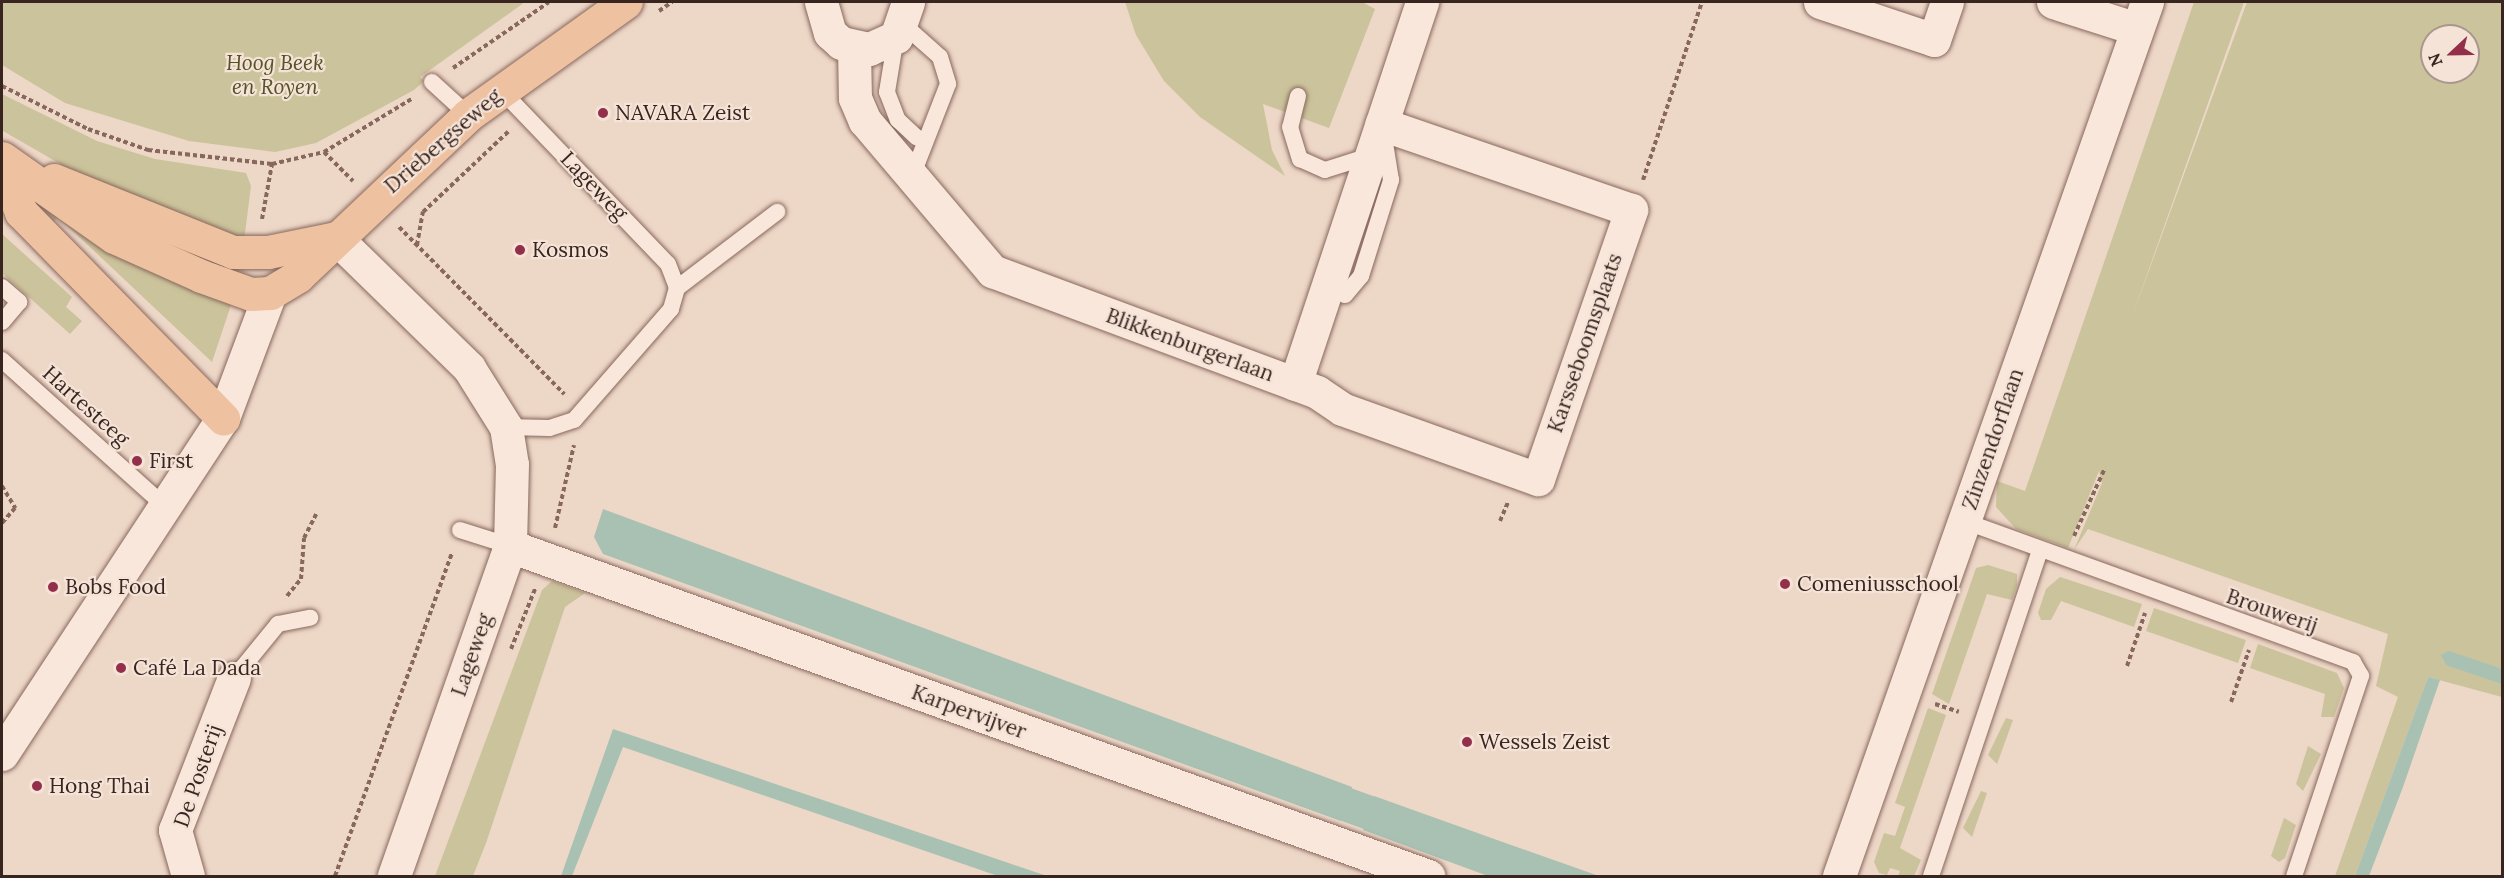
<!DOCTYPE html>
<meta charset="utf-8">
<style>
body{margin:0}
#map{position:relative;width:2504px;height:878px;overflow:hidden;background:#edd7c7;font-family:Lora,serif}
div>[style]{position:absolute}
.green>*{inset:0;background:#cbc39b}
.water>*{inset:0;background:#a8c1b3}
.canal>*{height:34px;margin:-17px;padding:0 17px;transform-origin:17px;border-radius:17px;background:#a8c1b3}
.path>*{height:4px;margin-top:-2px;transform-origin:0;background:repeating-linear-gradient(90deg,#88685d 0 4.5px,transparent 0 7.5px)}
.roads{filter:drop-shadow(0 0 2px #88685d) drop-shadow(0 0 2px #88685d)}
.lane>*{height:16px;margin:-8px;padding:0 8px;transform-origin:8px;border-radius:8px;background:#f8e7da}
.street>*{height:33px;margin:-16.5px;padding:0 16.5px;transform-origin:16.5px;border-radius:16.5px;background:#f8e7da}
.secondary>*{height:33px;margin:-16.5px;padding:0 16.5px;transform-origin:16.5px;border-radius:16.5px;background:#f8e7da}
.primary>*{height:33px;margin:-16.5px;padding:0 16.5px;transform-origin:16.5px;border-radius:16.5px;background:#eec1a1}
.dots>*{width:16px;height:16px;translate:-50% -50%;box-sizing:border-box;border:3px solid #f4e3d6;border-radius:50%}
span{translate:-50% -50%;white-space:nowrap;text-align:center;line-height:1.15;-webkit-text-stroke:4.5px #f4e3d6;paint-order:stroke}
.park-label{font-size:21px;color:#545327;font-style:italic}
.poi-label{font-size:21px;color:#392520}
.left{translate:0 -50%;text-align:left}
.street-label{font-size:21px;color:#392520}
.frame{position:absolute;inset:0;border:3px solid #392520;pointer-events:none}
.north{position:absolute;left:2420px;top:24px;width:60px;height:60px;box-sizing:border-box;background:#f4e3d6;border:2px solid #a9978d;border-radius:50%;rotate:248deg;font-size:16px;font-weight:700;line-height:24px;text-align:center;color:#392520}
.north::after{content:'';display:block;margin:auto;width:21px;height:27px;background:#942f4b;clip-path:polygon(50% 0,100% 100%,50% 72%,0 100%)}
</style>
<div id="map">
<div class="green">
<div style="clip-path:polygon(2px 2px,525px 2px,420px 77px,424px 81px,414px 90px,316px 143px,275px 152px,189px 141px,65px 103px,2px 65px)"></div>
<div style="clip-path:polygon(1125px 2px,1362px 2px,1375px 9px,1329px 128px,1263px 104px,1272px 150px,1285px 176px,1200px 117px,1164px 81px,1136px 35px)"></div>
<div style="clip-path:polygon(evenodd,2194px 2px,2244px 2px,2129px 325px,2247px 2px,2502px 2px,2502px 697px,2428px 677px,2355px 876px,2335px 876px,2398px 697px,2376px 686px,2388px 634px,2088px 529px,2074px 550px,2102px 483px,2099px 471px,2068px 548px,2016px 529px,1996px 507px,1997px 481px,2025px 491px,2194px 2px,2432px 36px,2468px 36px,2468px 72px,2432px 72px,2432px 36px)"></div>
<div style="clip-path:polygon(2px 94px,97px 141px,155px 159px,246px 173px,251px 186px,244px 241px,69px 169px,3px 131px)"></div>
<div style="clip-path:polygon(31px 200px,233px 299px,212px 362px,58px 217px,53px 222px)"></div>
<div style="clip-path:polygon(2px 234px,72px 297px,66px 307px,82px 321px,70px 334px,2px 273px)"></div>
<div style="clip-path:polygon(1988px 565px,2017px 574px,2017px 585px,2012px 600px,1987px 594px,1949px 704px,1932px 694px,1976px 568px)"></div>
<div style="clip-path:polygon(2060px 577px,2142px 604px,2134px 627px,2061px 601px,2051px 620px,2041px 620px,2038px 613px,2046px 589px)"></div>
<div style="clip-path:polygon(552px 581px,585px 593px,565px 607px,486px 843px,473px 876px,435px 876px,542px 590px)"></div>
<div style="clip-path:polygon(2154px 608px,2246px 640px,2238px 663px,2146px 631px)"></div>
<div style="clip-path:polygon(2258px 644px,2337px 673px,2344px 688px,2334px 717px,2321px 717px,2325px 694px,2250px 668px)"></div>
<div style="clip-path:polygon(1928px 708px,1946px 715px,1900px 848px,1921px 860px,1914px 876px,1898px 876px,1900px 871px,1890px 868px,1887px 875px,1879px 873px,1874px 862px,1884px 833px,1895px 836px,1905px 807px,1895px 803px)"></div>
<div style="clip-path:polygon(2006px 718px,2013px 720px,1997px 764px,1988px 755px)"></div>
<div style="clip-path:polygon(2308px 746px,2321px 754px,2303px 791px,2296px 784px)"></div>
<div style="clip-path:polygon(1981px 791px,1987px 793px,1972px 837px,1963px 828px)"></div>
<div style="clip-path:polygon(2284px 818px,2296px 825px,2285px 858px,2279px 862px,2271px 856px)"></div>
</div>
<div class="water">
<div style="clip-path:polygon(603px 509px,1352px 787px,1341px 821px,603px 554px,594px 537px)"></div>
<div style="clip-path:polygon(2449px 651px,2502px 669px,2502px 684px,2446px 665px,2441px 655px)"></div>
<div style="clip-path:polygon(2428px 677px,2440px 680px,2403px 787px,2369px 876px,2355px 876px)"></div>
<div style="clip-path:polygon(613px 729px,891px 823px,1047px 876px,998px 876px,623px 747px,572px 876px,561px 876px)"></div>
<div style="clip-path:polygon(1374px 796px,1511px 845px,1599px 876px,1488px 876px,1363px 830px)"></div>
</div>
<div class="canal">
<div style="left:1301px;top:788px;width:117px;rotate:20deg"></div>
</div>
<div class="path">
<div style="left:659px;top:11px;width:16px;rotate:-35deg"></div>
<div style="left:453px;top:68px;width:116px;rotate:-34.5deg"></div>
<div style="left:2px;top:86px;width:96px;rotate:26.6deg"></div>
<div style="left:88px;top:129px;width:64px;rotate:19.3deg"></div>
<div style="left:148px;top:150px;width:125px;rotate:6.4deg"></div>
<div style="left:272px;top:164px;width:53px;rotate:-13deg"></div>
<div style="left:324px;top:152px;width:104px;rotate:-31.2deg"></div>
<div style="left:324px;top:152px;width:41px;rotate:45deg"></div>
<div style="left:1643px;top:180px;width:188px;rotate:-71.7deg"></div>
<div style="left:262px;top:219px;width:56px;rotate:-79.7deg"></div>
<div style="left:399px;top:227px;width:235px;rotate:45.3deg"></div>
<div style="left:417px;top:245px;width:34px;rotate:-80deg"></div>
<div style="left:423px;top:212px;width:118px;rotate:-43.3deg"></div>
<div style="left:2px;top:486px;width:26px;rotate:59deg"></div>
<div style="left:15px;top:508px;width:20px;rotate:131deg"></div>
<div style="left:1500px;top:521px;width:21px;rotate:-67deg"></div>
<div style="left:555px;top:528px;width:85px;rotate:-77.1deg"></div>
<div style="left:2074px;top:536px;width:75px;rotate:-65.5deg"></div>
<div style="left:287px;top:596px;width:22px;rotate:-51deg"></div>
<div style="left:301px;top:579px;width:41px;rotate:-85.8deg"></div>
<div style="left:304px;top:538px;width:28px;rotate:-63deg"></div>
<div style="left:511px;top:649px;width:65px;rotate:-68.2deg"></div>
<div style="left:2127px;top:666px;width:56px;rotate:-71.2deg"></div>
<div style="left:2231px;top:702px;width:55px;rotate:-70.9deg"></div>
<div style="left:1935px;top:704px;width:25px;rotate:18deg"></div>
<div style="left:335px;top:876px;width:344px;rotate:-70.1deg"></div>
</div>
<div class="roads">
<div class="lane">
<div style="left:904px;top:25px;width:48px;rotate:41.6deg"></div>
<div style="left:940px;top:57px;width:28px;rotate:73deg"></div>
<div style="left:948px;top:84px;width:102px;rotate:111.3deg"></div>
<div style="left:896px;top:37px;width:56px;rotate:99.3deg"></div>
<div style="left:887px;top:92px;width:30px;rotate:69deg"></div>
<div style="left:898px;top:120px;width:26px;rotate:43deg"></div>
<div style="left:432px;top:82px;width:49px;rotate:42.5deg"></div>
<div style="left:501px;top:90px;width:241px;rotate:46.2deg"></div>
<div style="left:668px;top:264px;width:26px;rotate:69deg"></div>
<div style="left:677px;top:288px;width:22px;rotate:106deg"></div>
<div style="left:671px;top:309px;width:147px;rotate:131.1deg"></div>
<div style="left:574px;top:420px;width:26px;rotate:162deg"></div>
<div style="left:549px;top:428px;width:43px;rotate:-178.7deg"></div>
<div style="left:1298px;top:96px;width:32px;rotate:104deg"></div>
<div style="left:1290px;top:127px;width:34px;rotate:73deg"></div>
<div style="left:1300px;top:159px;width:27px;rotate:24deg"></div>
<div style="left:1325px;top:170px;width:46px;rotate:-17.7deg"></div>
<div style="left:2px;top:287px;width:23px;rotate:41deg"></div>
<div style="left:19px;top:302px;width:26px;rotate:130deg"></div>
<div style="left:677px;top:288px;width:126px;rotate:-37.2deg"></div>
<div style="left:1345px;top:295px;width:25px;rotate:-50deg"></div>
<div style="left:1361px;top:276px;width:101px;rotate:-72.6deg"></div>
<div style="left:1391px;top:180px;width:44px;rotate:-99.2deg"></div>
<div style="left:2px;top:360px;width:222px;rotate:41.9deg"></div>
<div style="left:1964px;top:521px;width:414px;rotate:19.9deg"></div>
<div style="left:2353px;top:662px;width:16px;rotate:60deg"></div>
<div style="left:2361px;top:676px;width:211px;rotate:108.5deg"></div>
<div style="left:460px;top:530px;width:52px;rotate:17.7deg"></div>
<div style="left:234px;top:678px;width:70px;rotate:-50.8deg"></div>
<div style="left:278px;top:624px;width:33px;rotate:-11deg"></div>
<div style="left:1931px;top:876px;width:341px;rotate:-71.5deg"></div>
</div>
<div class="street">
<div style="left:821px;top:2px;width:32px;rotate:74deg"></div>
<div style="left:830px;top:33px;width:15px;rotate:42deg"></div>
<div style="left:841px;top:43px;width:29px;rotate:12deg"></div>
<div style="left:869px;top:49px;width:30px;rotate:-24deg"></div>
<div style="left:896px;top:37px;width:37px;rotate:-71deg"></div>
<div style="left:1820px;top:2px;width:120px;rotate:18.4deg"></div>
<div style="left:1934px;top:40px;width:40px;rotate:-71.1deg"></div>
<div style="left:2053px;top:2px;width:88px;rotate:17.8deg"></div>
<div style="left:854px;top:48px;width:50px;rotate:88.9deg"></div>
<div style="left:855px;top:98px;width:25px;rotate:67deg"></div>
<div style="left:865px;top:121px;width:197px;rotate:49.7deg"></div>
<div style="left:992px;top:271px;width:347px;rotate:20.4deg"></div>
<div style="left:1317px;top:392px;width:30px;rotate:34deg"></div>
<div style="left:1342px;top:409px;width:208px;rotate:19.7deg"></div>
<div style="left:1538px;top:479px;width:285px;rotate:-70.9deg"></div>
<div style="left:1631px;top:210px;width:264px;rotate:-161deg"></div>
<div style="left:1295px;top:384px;width:403px;rotate:-71.6deg"></div>
<div style="left:510px;top:546px;width:976px;rotate:19.77deg"></div>
<div style="left:188px;top:876px;width:48px;rotate:-105.8deg"></div>
<div style="left:175px;top:830px;width:163px;rotate:-68.8deg"></div>
<div style="left:1839px;top:876px;width:927px;rotate:-70.59deg"></div>
</div>
<div class="secondary">
<div style="left:336px;top:238px;width:186px;rotate:44.3deg"></div>
<div style="left:469px;top:368px;width:70px;rotate:57.9deg"></div>
<div style="left:506px;top:427px;width:37px;rotate:81deg"></div>
<div style="left:512px;top:464px;width:82px;rotate:91.4deg"></div>
<div style="left:510px;top:546px;width:350px;rotate:109.4deg"></div>
<div style="left:2px;top:754px;width:402px;rotate:-56.7deg"></div>
<div style="left:223px;top:418px;width:134px;rotate:-69.4deg"></div>
</div>
<div class="primary">
<div style="left:2px;top:158px;width:137px;rotate:35.2deg"></div>
<div style="left:114px;top:237px;width:95px;rotate:24.1deg"></div>
<div style="left:201px;top:276px;width:53px;rotate:19.8deg"></div>
<div style="left:251px;top:294px;width:19px;rotate:-3deg"></div>
<div style="left:270px;top:293px;width:33px;rotate:-31deg"></div>
<div style="left:298px;top:276px;width:234px;rotate:-43.4deg"></div>
<div style="left:468px;top:115px;width:194px;rotate:-35.6deg"></div>
<div style="left:2px;top:163px;width:53px;rotate:68.8deg"></div>
<div style="left:21px;top:212px;width:289px;rotate:45.6deg"></div>
<div style="left:54px;top:180px;width:193px;rotate:21.9deg"></div>
<div style="left:233px;top:252px;width:35px"></div>
<div style="left:268px;top:252px;width:69px;rotate:-11.6deg"></div>
</div>
</div>
<div class="dots">
<div style="left:603px;top:113px;background:#942f4b"></div>
<div style="left:520px;top:250px;background:#942f4b"></div>
<div style="left:137px;top:461px;background:#942f4b"></div>
<div style="left:1785px;top:584px;background:#942f4b"></div>
<div style="left:53px;top:587px;background:#942f4b"></div>
<div style="left:121px;top:668px;background:#942f4b"></div>
<div style="left:1467px;top:742px;background:#942f4b"></div>
<div style="left:37px;top:786px;background:#942f4b"></div>
</div>
<div class="park-label">
<span style="left:275px;top:75px">Hoog Beek<br>en Royen</span>
</div>
<div class="poi-label">
<span class="left" style="left:615px;top:113px">NAVARA Zeist</span>
<span class="left" style="left:532px;top:250px">Kosmos</span>
<span class="left" style="left:149px;top:461px">First</span>
<span class="left" style="left:1797px;top:584px">Comeniusschool</span>
<span class="left" style="left:65px;top:587px">Bobs Food</span>
<span class="left" style="left:133px;top:668px">Café La Dada</span>
<span class="left" style="left:1479px;top:742px">Wessels Zeist</span>
<span class="left" style="left:49px;top:786px">Hong Thai</span>
</div>
<div class="street-label">
<span style="left:443px;top:141px;rotate:-41deg">Driebergseweg</span>
<span style="left:594px;top:186px;rotate:46deg">Lageweg</span>
<span style="left:1585px;top:343px;rotate:-71deg">Karsseboomsplaats</span>
<span style="left:1190px;top:345px;rotate:20deg">Blikkenburgerlaan</span>
<span style="left:86px;top:406px;rotate:42deg">Hartesteeg</span>
<span style="left:1993px;top:439px;rotate:-71deg">Zinzendorflaan</span>
<span style="left:2272px;top:611px;rotate:19deg">Brouwerij</span>
<span style="left:472px;top:655px;rotate:-71deg">Lageweg</span>
<span style="left:969px;top:712px;rotate:20deg">Karpervijver</span>
<span style="left:198px;top:776px;rotate:-71deg">De Posterij</span>
</div>
<div class="frame"></div>
<div class="north">N</div>
</div>
